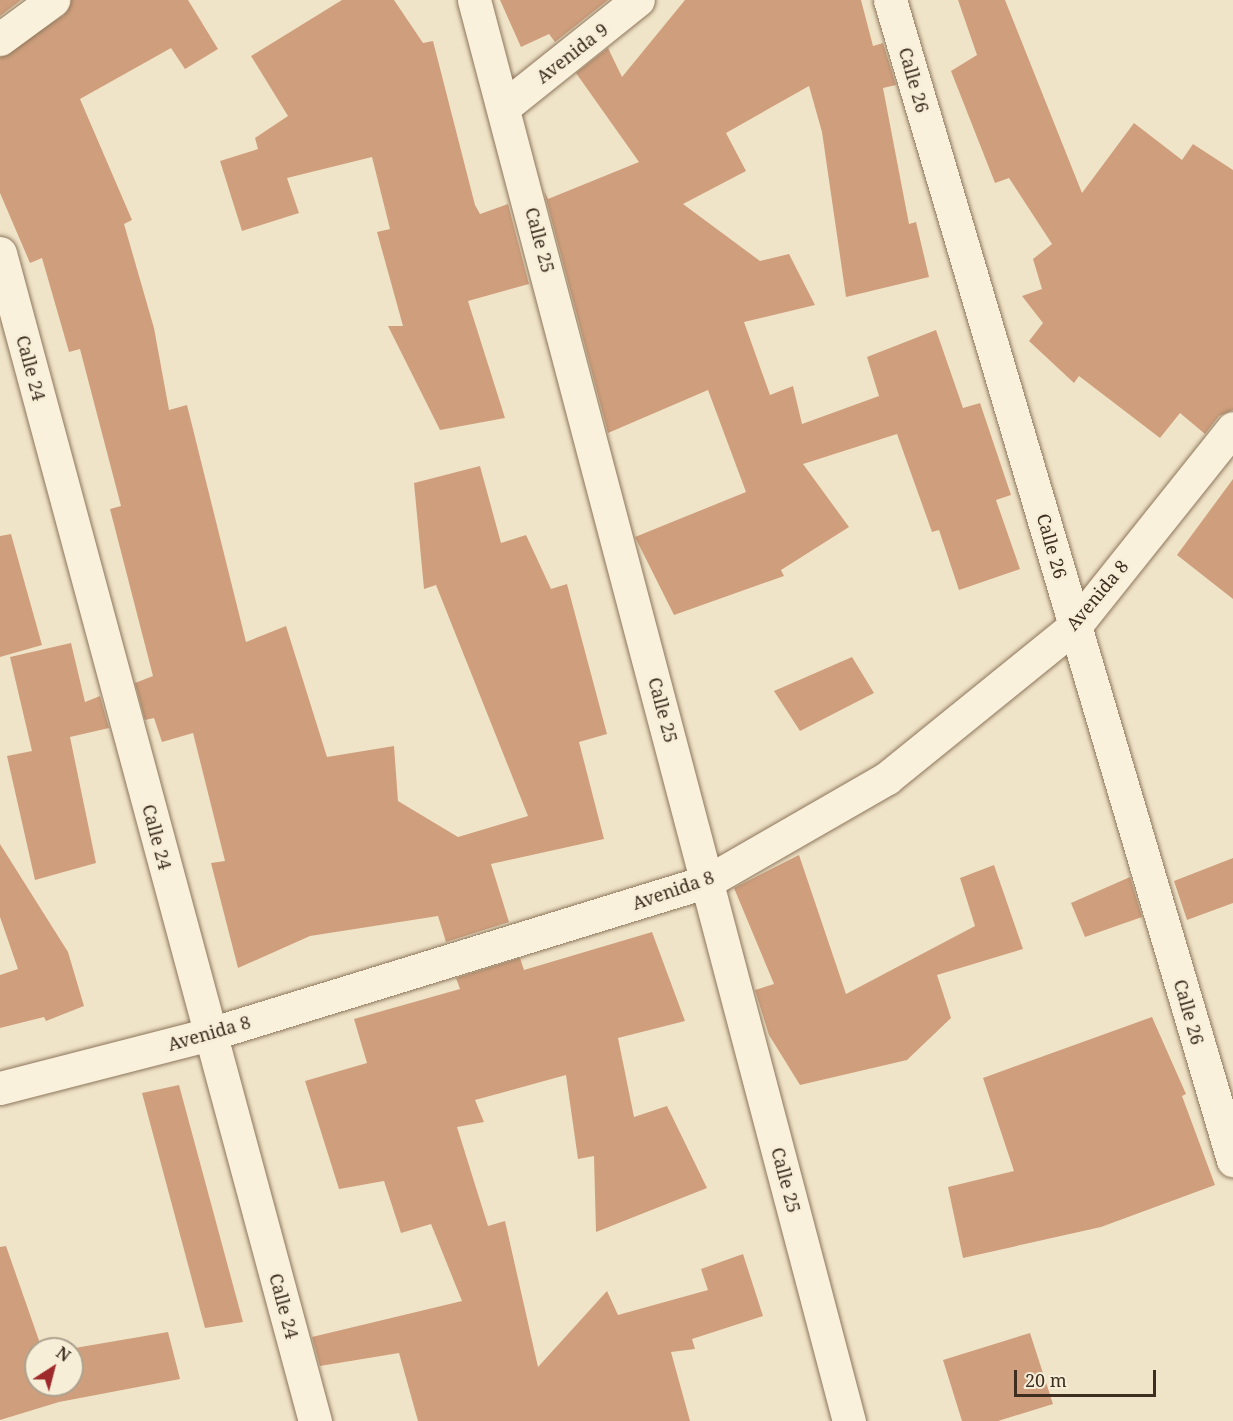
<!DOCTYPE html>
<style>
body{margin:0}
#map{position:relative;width:1233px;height:1421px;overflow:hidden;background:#f0e4c8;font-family:"Noto Serif",serif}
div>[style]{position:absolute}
.building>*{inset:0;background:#cf9f7d}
.roads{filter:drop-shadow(0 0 2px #8d765c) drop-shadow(0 0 2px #8d765c)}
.minor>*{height:33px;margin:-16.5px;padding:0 16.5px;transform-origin:16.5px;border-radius:16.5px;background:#faf1dc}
span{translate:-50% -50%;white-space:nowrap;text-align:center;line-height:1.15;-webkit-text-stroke:5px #f7eed8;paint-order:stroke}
.street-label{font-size:18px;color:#3d2e20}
.north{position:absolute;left:24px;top:1337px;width:60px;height:60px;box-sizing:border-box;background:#f7eed8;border:2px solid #ada18e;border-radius:50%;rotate:36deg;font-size:16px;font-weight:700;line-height:24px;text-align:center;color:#3d2e20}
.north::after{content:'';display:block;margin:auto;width:21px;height:27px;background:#9e2a2b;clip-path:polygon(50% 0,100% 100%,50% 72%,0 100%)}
.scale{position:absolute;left:1014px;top:1370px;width:142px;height:27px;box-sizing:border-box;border:3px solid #3d2e20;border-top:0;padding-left:8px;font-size:18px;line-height:21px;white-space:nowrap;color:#3d2e20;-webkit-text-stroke:4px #f7eed8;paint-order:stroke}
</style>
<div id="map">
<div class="building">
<div style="clip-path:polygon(0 0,21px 0,0 16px)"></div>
<div style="clip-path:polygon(71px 0,188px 0,218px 49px,185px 69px,171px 48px,80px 99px,132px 220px,124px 224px,154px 328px,169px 410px,187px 405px,246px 642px,286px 626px,327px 757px,394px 746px,398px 801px,458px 837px,528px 816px,436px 585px,424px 589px,414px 483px,480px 466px,501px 543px,526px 535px,551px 589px,567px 584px,607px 734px,579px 742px,604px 839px,491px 864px,509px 922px,446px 942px,438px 916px,310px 936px,238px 968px,211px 863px,225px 861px,193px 733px,162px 742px,154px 718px,145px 720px,135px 683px,153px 676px,110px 509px,121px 506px,80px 349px,69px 352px,42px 258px,30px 263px,0 193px,0 57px,64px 15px)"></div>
<div style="clip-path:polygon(342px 0,394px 0,423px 43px,433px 41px,475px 205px,480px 214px,508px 204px,529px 284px,468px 301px,505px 418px,440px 430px,388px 326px,403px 326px,377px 232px,390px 229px,372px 157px,287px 178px,299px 213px,242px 231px,220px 161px,258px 149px,255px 138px,288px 116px,251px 56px)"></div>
<div style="clip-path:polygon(500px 0,608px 0,555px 42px,549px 34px,521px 47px)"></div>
<div style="clip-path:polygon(685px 0,861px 0,873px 46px,883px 43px,896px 85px,883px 88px,909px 224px,916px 222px,929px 277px,846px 297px,822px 132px,809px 86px,726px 133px,746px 171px,683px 204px,760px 261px,789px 254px,815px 305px,744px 322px,770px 395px,793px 386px,802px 424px,879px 396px,867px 357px,936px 330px,963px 408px,980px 403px,1011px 495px,996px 500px,1020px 569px,959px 590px,939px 530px,932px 532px,897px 434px,803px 464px,849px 527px,781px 570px,784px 576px,674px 615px,635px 537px,746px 492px,708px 390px,608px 433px,544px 191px,548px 199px,639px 162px,576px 73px,608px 48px,622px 77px)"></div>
<div style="clip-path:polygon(958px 0,1005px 0,1082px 193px,1134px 123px,1182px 160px,1193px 144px,1233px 170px,1233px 410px,1219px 416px,1205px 434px,1180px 413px,1160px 438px,1079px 376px,1074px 383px,1029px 341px,1043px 323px,1022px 296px,1042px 289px,1033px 259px,1052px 244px,1009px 178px,995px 183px,951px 71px,977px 55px)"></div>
<div style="clip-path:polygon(1233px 479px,1233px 599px,1177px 555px)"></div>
<div style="clip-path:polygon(11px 534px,42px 645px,0 657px,0 536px)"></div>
<div style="clip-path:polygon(71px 643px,85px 702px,100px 696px,109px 728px,70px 737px,96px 863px,35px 880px,7px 756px,32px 751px,10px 657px)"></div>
<div style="clip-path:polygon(852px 657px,874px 693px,800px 731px,774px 691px)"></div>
<div style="clip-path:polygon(0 844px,68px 952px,84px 1006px,46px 1021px,44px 1017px,0 1028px,0 975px,18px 969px,0 917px)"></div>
<div style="clip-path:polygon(799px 855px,846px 994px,975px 926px,960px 878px,994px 865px,1023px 949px,937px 975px,951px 1018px,907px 1060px,800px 1085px,769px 1035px,755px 990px,774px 984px,734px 888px)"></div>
<div style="clip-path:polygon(1233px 858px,1233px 903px,1187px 920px,1174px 881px)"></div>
<div style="clip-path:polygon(1130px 877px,1142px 917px,1085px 937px,1071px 903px)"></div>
<div style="clip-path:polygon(652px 932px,685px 1021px,618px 1038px,634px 1117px,667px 1106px,707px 1188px,596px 1232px,594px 1156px,578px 1159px,566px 1075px,475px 1100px,484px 1122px,457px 1127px,488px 1226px,505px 1221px,538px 1367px,607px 1291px,618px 1315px,708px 1290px,701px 1269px,743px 1254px,763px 1316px,692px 1339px,695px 1349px,671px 1352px,690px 1421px,418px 1421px,399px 1353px,320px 1366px,312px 1337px,462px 1301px,431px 1224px,401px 1233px,384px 1181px,339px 1189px,305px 1081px,367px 1063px,354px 1019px,460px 989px,456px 978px,520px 958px,524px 970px)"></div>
<div style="clip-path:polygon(1152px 1017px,1186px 1094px,1182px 1096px,1215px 1185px,1101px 1227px,963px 1258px,948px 1187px,1014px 1171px,983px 1078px)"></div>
<div style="clip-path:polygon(179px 1085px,243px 1322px,205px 1328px,142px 1093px)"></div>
<div style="clip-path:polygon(6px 1246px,42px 1349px,36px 1349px,36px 1385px,72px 1385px,69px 1349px,168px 1332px,180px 1379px,59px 1402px,0 1420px,0 1247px)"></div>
<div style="clip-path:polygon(1030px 1333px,1053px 1404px,998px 1421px,962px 1421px,943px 1360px)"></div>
</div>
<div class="roads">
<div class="minor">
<div style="left:474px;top:0;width:1470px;rotate:75.22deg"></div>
<div style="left:890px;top:0;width:1210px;rotate:73.53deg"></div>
<div style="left:0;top:39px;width:66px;rotate:-36.3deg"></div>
<div style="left:505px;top:106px;width:170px;rotate:-38.6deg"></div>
<div style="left:0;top:253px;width:1210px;rotate:74.91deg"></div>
<div style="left:0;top:1088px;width:217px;rotate:-14.4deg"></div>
<div style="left:210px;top:1034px;width:521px;rotate:-17.08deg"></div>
<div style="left:708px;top:881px;width:207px;rotate:-29.9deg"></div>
<div style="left:887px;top:778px;width:242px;rotate:-39deg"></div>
<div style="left:1075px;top:626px;width:253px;rotate:-51.4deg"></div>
</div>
</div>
<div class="street-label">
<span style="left:572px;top:53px;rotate:-38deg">Avenida 9</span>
<span style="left:914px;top:80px;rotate:74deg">Calle 26</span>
<span style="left:540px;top:240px;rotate:75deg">Calle 25</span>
<span style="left:31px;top:368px;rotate:75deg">Calle 24</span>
<span style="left:1052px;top:546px;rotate:74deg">Calle 26</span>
<span style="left:1097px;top:595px;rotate:-50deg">Avenida 8</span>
<span style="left:663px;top:710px;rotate:75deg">Calle 25</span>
<span style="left:157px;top:837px;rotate:75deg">Calle 24</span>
<span style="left:673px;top:890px;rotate:-19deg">Avenida 8</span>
<span style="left:1189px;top:1012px;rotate:74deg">Calle 26</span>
<span style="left:209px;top:1033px;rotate:-16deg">Avenida 8</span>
<span style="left:786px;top:1180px;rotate:75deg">Calle 25</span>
<span style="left:284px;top:1306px;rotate:75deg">Calle 24</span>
</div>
<div class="north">N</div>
<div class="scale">20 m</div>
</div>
